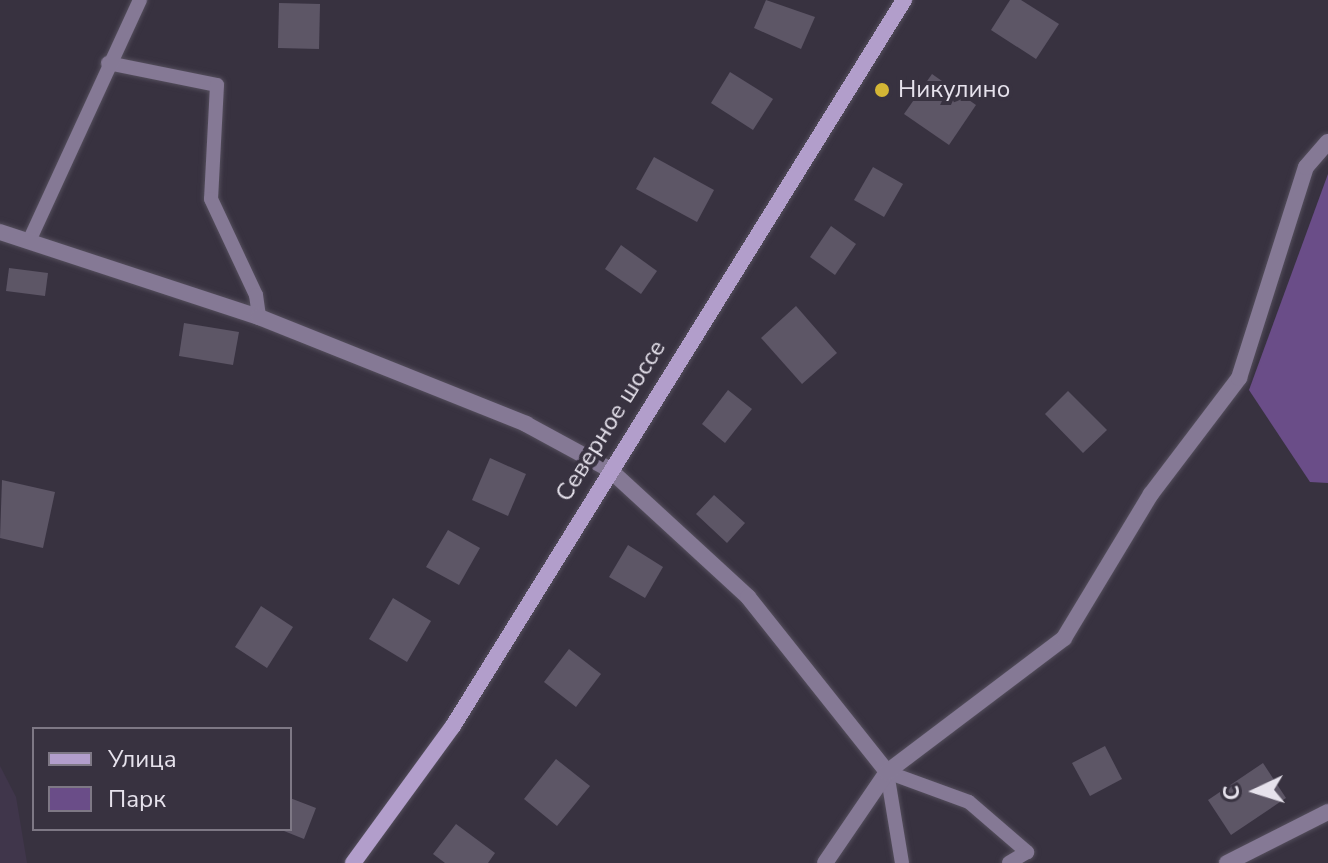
<!DOCTYPE html>
<meta charset="utf-8">
<style>
body{margin:0}
#map{position:relative;width:1328px;height:863px;overflow:hidden;background:#383240;font-family:"Nunito Sans",sans-serif}
div>[style]{position:absolute}
.built>*{inset:0;background:#40364b}
.green>*{inset:0;background:#6a4d88}
.building>*{inset:0;background:#5d5666}
.roads{filter:drop-shadow(0 0 2px #544e5c) drop-shadow(0 0 2px #544e5c)}
.service>*{height:14px;margin:-7px;padding:0 7px;transform-origin:7px;border-radius:7px;background:#857995}
.minor>*{height:16px;margin:-8px;padding:0 8px;transform-origin:8px;border-radius:8px;background:#857995}
.secondary>*{height:16px;margin:-8px;padding:0 8px;transform-origin:8px;border-radius:8px;background:#b29ecb}
.dots>*{width:22px;height:22px;translate:-50% -50%;box-sizing:border-box;border:4px solid #383240;border-radius:50%}
span{translate:-50% -50%;white-space:nowrap;text-align:center;line-height:1.15;-webkit-text-stroke:8px #383240;paint-order:stroke}
.poi-label{font-size:24px;color:#e6e2ec}
.left{translate:0 -50%;text-align:left}
.street-label{font-size:24px;color:#e6e2ec}
.legend{position:absolute;left:32px;top:727px;width:260px;height:104px;box-sizing:border-box;background:#383240;border:2px solid #7e7885;margin:0;padding:10px 14px;list-style:none;font-size:24px;color:#e6e2ec}
.legend li{display:flex;align-items:center;gap:16px;height:40px}
.legend b{width:40px;border:2px solid #7e7885}
.north{position:absolute;left:1216px;top:751px;width:80px;height:80px;-webkit-text-stroke:6px #383240;paint-order:stroke;rotate:266deg;font-size:22px;font-weight:700;line-height:32px;text-align:center;color:#e6e2ec}
.north::after{content:'';display:block;margin:auto;width:28px;height:36px;background:#e6e2ec;clip-path:polygon(50% 0,100% 100%,50% 72%,0 100%)}
</style>
<div id="map">
<div class="built">
<div style="clip-path:polygon(0 766px,16px 797px,27px 863px,0 863px)"></div>
</div>
<div class="green">
<div style="clip-path:polygon(1328px 174px,1328px 483px,1310px 482px,1249px 390px)"></div>
</div>
<div class="building">
<div style="clip-path:polygon(766px 0,815px 17px,801px 49px,754px 28px)"></div>
<div style="clip-path:polygon(1010px 0,1021px 0,1059px 24px,1036px 59px,991px 30px)"></div>
<div style="clip-path:polygon(279px 3px,320px 4px,319px 49px,278px 48px)"></div>
<div style="clip-path:polygon(730px 72px,773px 99px,753px 130px,711px 103px)"></div>
<div style="clip-path:polygon(932px 74px,976px 105px,949px 145px,904px 114px)"></div>
<div style="clip-path:polygon(654px 157px,714px 190px,697px 222px,636px 189px)"></div>
<div style="clip-path:polygon(873px 167px,903px 184px,884px 217px,854px 200px)"></div>
<div style="clip-path:polygon(831px 226px,856px 244px,835px 275px,810px 257px)"></div>
<div style="clip-path:polygon(621px 245px,657px 271px,641px 294px,605px 269px)"></div>
<div style="clip-path:polygon(9px 268px,48px 273px,45px 296px,6px 291px)"></div>
<div style="clip-path:polygon(796px 306px,837px 353px,802px 384px,761px 338px)"></div>
<div style="clip-path:polygon(184px 323px,239px 332px,233px 365px,179px 356px)"></div>
<div style="clip-path:polygon(728px 390px,752px 409px,725px 443px,702px 424px)"></div>
<div style="clip-path:polygon(1068px 391px,1107px 430px,1083px 453px,1045px 414px)"></div>
<div style="clip-path:polygon(490px 458px,526px 474px,508px 516px,472px 500px)"></div>
<div style="clip-path:polygon(2px 480px,55px 492px,43px 548px,0 538px)"></div>
<div style="clip-path:polygon(714px 495px,745px 523px,727px 543px,696px 514px)"></div>
<div style="clip-path:polygon(448px 530px,480px 548px,459px 585px,426px 567px)"></div>
<div style="clip-path:polygon(628px 545px,663px 567px,645px 598px,609px 577px)"></div>
<div style="clip-path:polygon(393px 598px,431px 621px,407px 662px,369px 639px)"></div>
<div style="clip-path:polygon(261px 606px,293px 627px,267px 668px,235px 647px)"></div>
<div style="clip-path:polygon(569px 649px,601px 674px,576px 707px,544px 682px)"></div>
<div style="clip-path:polygon(1105px 746px,1122px 779px,1090px 796px,1072px 763px)"></div>
<div style="clip-path:polygon(556px 759px,590px 786px,557px 826px,524px 799px)"></div>
<div style="clip-path:polygon(1263px 763px,1286px 798px,1231px 835px,1208px 800px)"></div>
<div style="clip-path:polygon(290px 798px,316px 808px,304px 839px,279px 829px,290px 829px)"></div>
<div style="clip-path:polygon(456px 824px,495px 853px,488px 863px,445px 863px,433px 854px)"></div>
</div>
<div class="roads">
<div class="service">
<div style="left:108px;top:63px;width:111px;rotate:11.4deg"></div>
<div style="left:217px;top:85px;width:114px;rotate:93deg"></div>
<div style="left:211px;top:199px;width:106px;rotate:64.9deg"></div>
<div style="left:256px;top:295px;width:22px;rotate:82deg"></div>
<div style="left:30px;top:239px;width:263px;rotate:-65.3deg"></div>
<div style="left:902px;top:863px;width:92px;rotate:-99.4deg"></div>
<div style="left:887px;top:772px;width:87px;rotate:20.1deg"></div>
<div style="left:969px;top:802px;width:77px;rotate:40.8deg"></div>
<div style="left:1027px;top:852px;width:21px;rotate:149deg"></div>
</div>
<div class="minor">
<div style="left:0;top:232px;width:273px;rotate:18.2deg"></div>
<div style="left:259px;top:317px;width:288px;rotate:21.8deg"></div>
<div style="left:526px;top:424px;width:94px;rotate:28.5deg"></div>
<div style="left:609px;top:469px;width:189px;rotate:42.6deg"></div>
<div style="left:748px;top:597px;width:223px;rotate:51.5deg"></div>
<div style="left:825px;top:863px;width:110px;rotate:-55.7deg"></div>
<div style="left:887px;top:772px;width:222px;rotate:-37.1deg"></div>
<div style="left:1064px;top:638px;width:168px;rotate:-58.9deg"></div>
<div style="left:1151px;top:494px;width:146px;rotate:-52.8deg"></div>
<div style="left:1239px;top:378px;width:221px;rotate:-72.4deg"></div>
<div style="left:1306px;top:167px;width:33px;rotate:-49deg"></div>
<div style="left:1227px;top:863px;width:113px;rotate:-26.8deg"></div>
</div>
<div class="secondary">
<div style="left:353px;top:863px;width:170px;rotate:-53.9deg"></div>
<div style="left:453px;top:726px;width:855px;rotate:-58.15deg"></div>
</div>
</div>
<div class="dots">
<div style="left:882px;top:90px;background:#d4b635"></div>
</div>
<div class="poi-label">
<span class="left" style="left:898px;top:90px">Никулино</span>
</div>
<div class="street-label">
<span style="left:611px;top:421px;rotate:-58deg">Северное шоссе</span>
</div>
<ul class="legend">
<li><b style="height:10px;background:#b29ecb"></b>Улица</li>
<li><b style="height:22px;background:#6a4d88"></b>Парк</li>
</ul>
<div class="north">С</div>
</div>
